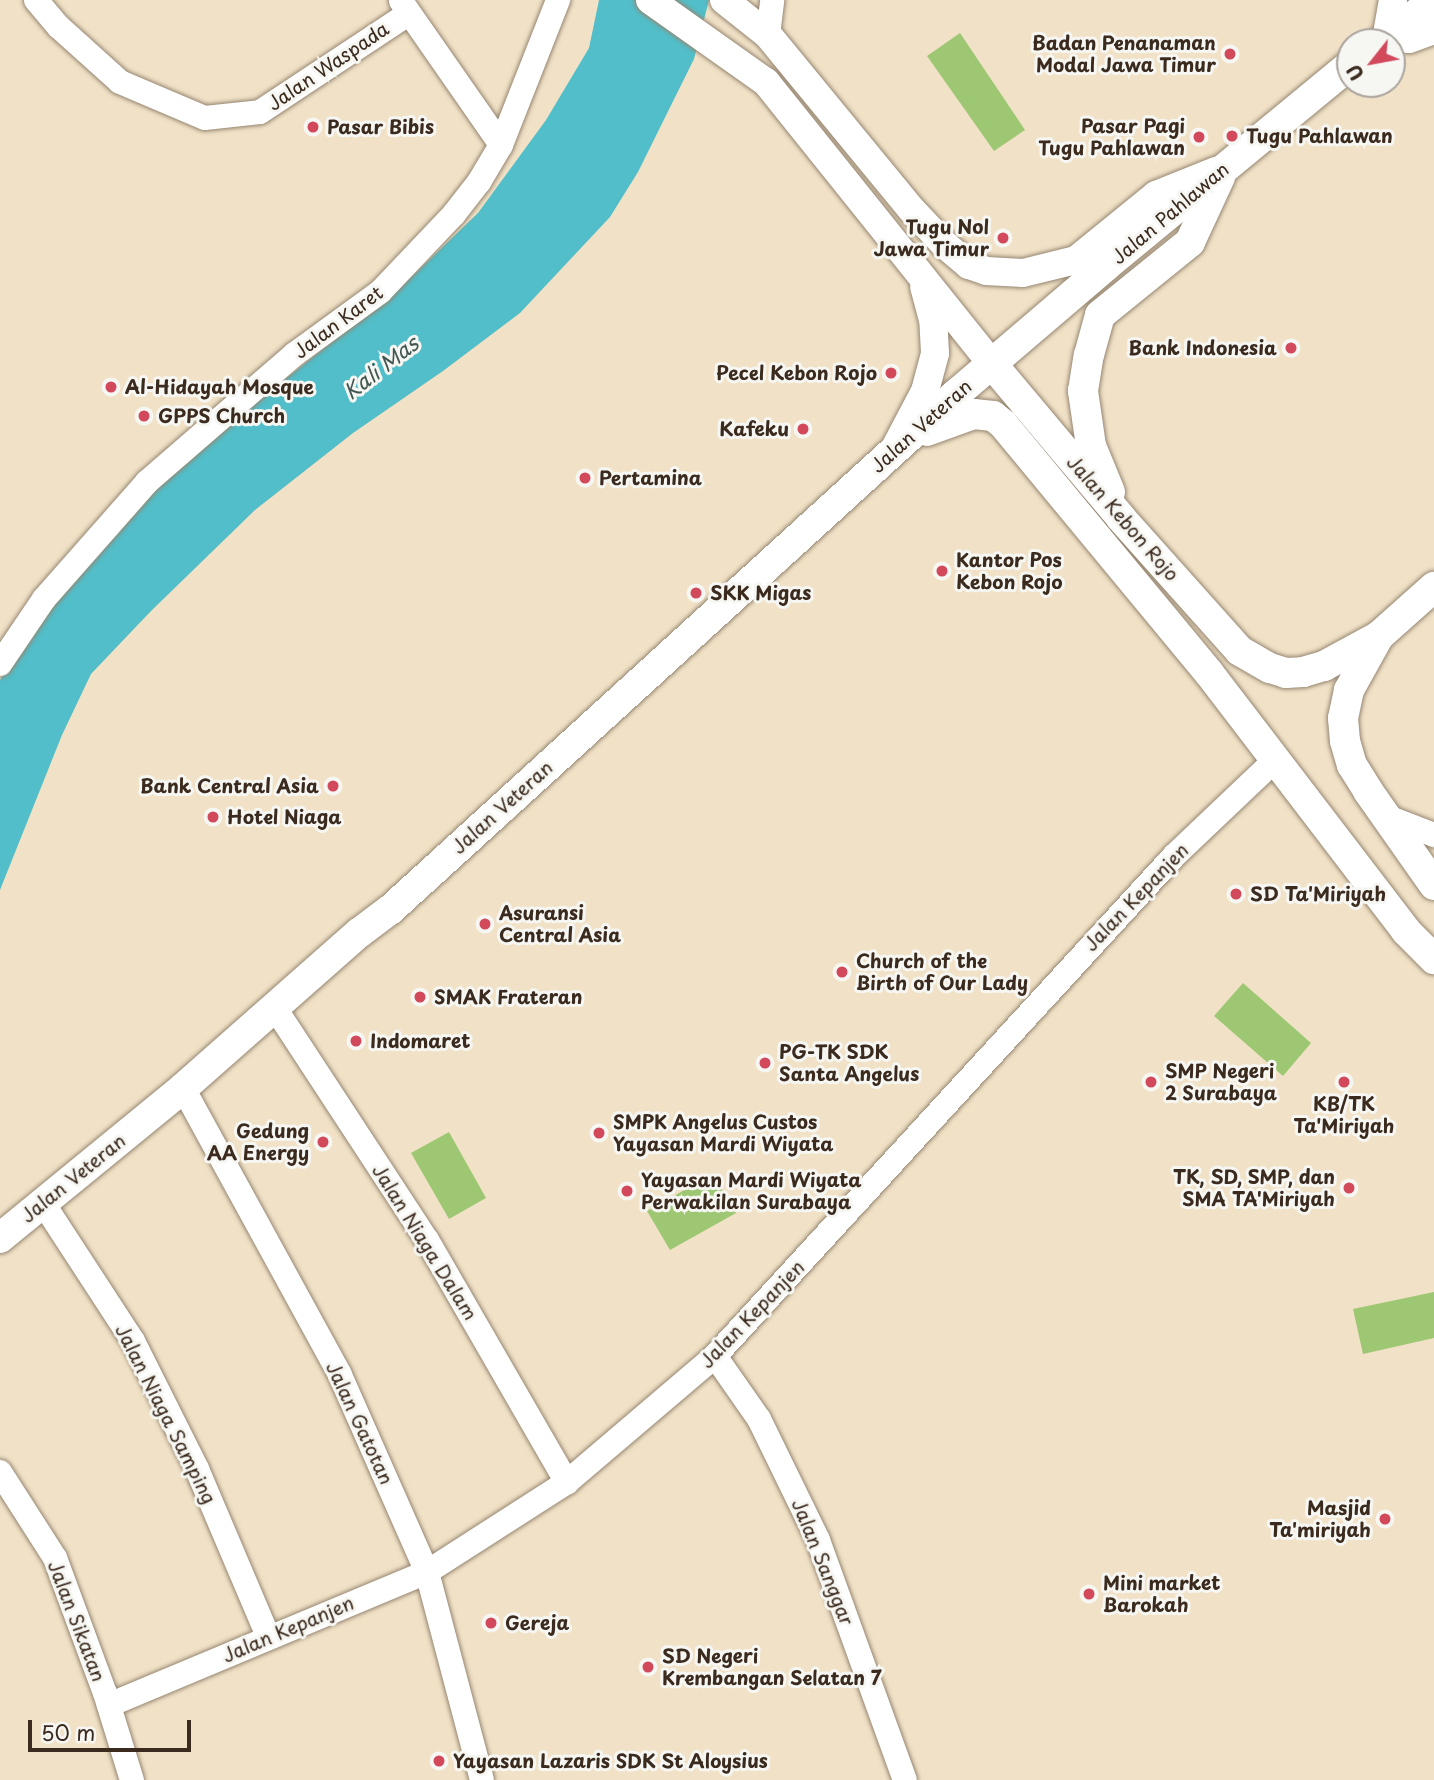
<!DOCTYPE html>
<style>
body{margin:0}
#map{position:relative;width:1434px;height:1780px;overflow:hidden;background:#f1e2c7;font-family:"Playpen Sans",sans-serif}
div>[style]{position:absolute}
.green>*{inset:0;background:#9ec773}
.water>*{inset:0;background:#51bec9}
.roads{filter:drop-shadow(0 0 2px #968672) drop-shadow(0 0 2px #968672)}
.tertiary>*{height:24px;margin:-12px;padding:0 12px;transform-origin:12px;border-radius:12px;background:#fff}
.secondary>*{height:28px;margin:-14px;padding:0 14px;transform-origin:14px;border-radius:14px;background:#fff}
.primary>*{height:30px;margin:-15px;padding:0 15px;transform-origin:15px;border-radius:15px;background:#fff}
.dots>*{width:19px;height:19px;translate:-50% -50%;box-sizing:border-box;border:4px solid #f6f6f2;border-radius:50%}
span{translate:-50% -50%;white-space:nowrap;text-align:center;line-height:1.15;-webkit-text-stroke:6px #f6f6f2;paint-order:stroke}
.poi-label{font-size:19px;color:#3b2a1e;font-weight:700}
.right{translate:-100% -50%;text-align:right}
.left{translate:0 -50%;text-align:left}
.street-label{font-size:19px;color:#3b2a1e}
.water-label{font-size:21px;color:#425651;font-style:italic}
.north{position:absolute;left:1336px;top:28px;width:70px;height:70px;box-sizing:border-box;background:#f6f6f2;border:2px solid #aba49d;border-radius:50%;rotate:239deg;font-size:19px;font-weight:700;line-height:28px;text-align:center;color:#3b2a1e}
.north::after{content:'';display:block;margin:auto;width:24px;height:32px;background:#d1495b;clip-path:polygon(50% 0,100% 100%,50% 72%,0 100%)}
.scale{position:absolute;left:28px;top:1720px;width:163px;height:32px;box-sizing:border-box;border:4px solid #3b2a1e;border-top:0;padding-left:9px;font-size:21px;line-height:24px;white-space:nowrap;color:#3b2a1e;-webkit-text-stroke:5px #f6f6f2;paint-order:stroke}
</style>
<div id="map">
<div class="green">
<div style="clip-path:polygon(960px 33px,1025px 130px,994px 151px,927px 56px)"></div>
<div style="clip-path:polygon(1243px 983px,1311px 1043px,1283px 1076px,1214px 1016px)"></div>
<div style="clip-path:polygon(449px 1132px,486px 1198px,449px 1219px,411px 1153px)"></div>
<div style="clip-path:polygon(713px 1174px,736px 1213px,670px 1250px,647px 1211px)"></div>
<div style="clip-path:polygon(1434px 1292px,1434px 1338px,1363px 1354px,1353px 1309px)"></div>
</div>
<div class="water">
<div style="clip-path:polygon(599px 0,709px 0,694px 59px,638px 172px,610px 217px,520px 313px,443px 371px,353px 433px,255px 510px,151px 611px,91px 674px,62px 735px,0 890px,0 680px,49px 594px,126px 515px,217px 433px,399px 289px,478px 213px,546px 120px,589px 48px)"></div>
</div>
<div class="roads">
<div class="tertiary">
<div style="left:36px;top:0;width:35px;rotate:50deg"></div>
<div style="left:59px;top:27px;width:82px;rotate:42deg"></div>
<div style="left:120px;top:82px;width:92px;rotate:23deg"></div>
<div style="left:205px;top:118px;width:55px;rotate:-6.2deg"></div>
<div style="left:260px;top:112px;width:178px;rotate:-33.5deg"></div>
<div style="left:401px;top:1px;width:175px;rotate:55.2deg"></div>
<div style="left:768px;top:35px;width:35px;rotate:-83deg"></div>
<div style="left:0;top:664px;width:78px;rotate:-55.9deg"></div>
<div style="left:44px;top:599px;width:156px;rotate:-48.6deg"></div>
<div style="left:147px;top:482px;width:196px;rotate:-40.9deg"></div>
<div style="left:295px;top:354px;width:105px;rotate:-36.1deg"></div>
<div style="left:380px;top:292px;width:108px;rotate:-46.5deg"></div>
<div style="left:454px;top:214px;width:41px;rotate:-52deg"></div>
<div style="left:479px;top:182px;width:43px;rotate:-59.3deg"></div>
<div style="left:501px;top:145px;width:156px;rotate:-68.5deg"></div>
<div style="left:1385px;top:816px;width:53px;rotate:21.2deg"></div>
<div style="left:275px;top:1008px;width:277px;rotate:56.8deg"></div>
<div style="left:427px;top:1240px;width:280px;rotate:60deg"></div>
<div style="left:183px;top:1088px;width:327px;rotate:61.3deg"></div>
<div style="left:340px;top:1375px;width:215px;rotate:66.2deg"></div>
<div style="left:427px;top:1572px;width:215px;rotate:75.2deg"></div>
<div style="left:43px;top:1203px;width:165px;rotate:56.9deg"></div>
<div style="left:133px;top:1341px;width:143px;rotate:63.4deg"></div>
<div style="left:197px;top:1469px;width:181px;rotate:67deg"></div>
<div style="left:715px;top:1356px;width:77px;rotate:55.1deg"></div>
<div style="left:759px;top:1419px;width:135px;rotate:64deg"></div>
<div style="left:818px;top:1540px;width:255px;rotate:70.1deg"></div>
<div style="left:0;top:1472px;width:102px;rotate:57.4deg"></div>
<div style="left:55px;top:1558px;width:144px;rotate:69.7deg"></div>
<div style="left:105px;top:1693px;width:91px;rotate:72.8deg"></div>
<div style="left:109px;top:1705px;width:345px;rotate:-22.7deg"></div>
<div style="left:427px;top:1572px;width:166px;rotate:-32.7deg"></div>
<div style="left:567px;top:1482px;width:194px;rotate:-40.4deg"></div>
<div style="left:715px;top:1356px;width:679px;rotate:-47.45deg"></div>
<div style="left:1174px;top:856px;width:139px;rotate:-43.5deg"></div>
</div>
<div class="secondary">
<div style="left:650px;top:0;width:142px;rotate:35.3deg"></div>
<div style="left:766px;top:82px;width:361px;rotate:51.3deg"></div>
<div style="left:724px;top:0;width:56px;rotate:38.5deg"></div>
<div style="left:768px;top:35px;width:227px;rotate:50.6deg"></div>
<div style="left:912px;top:210px;width:48px;rotate:46.7deg"></div>
<div style="left:945px;top:245px;width:31px;rotate:40deg"></div>
<div style="left:969px;top:265px;width:18px;rotate:19deg"></div>
<div style="left:986px;top:271px;width:37px;rotate:3deg"></div>
<div style="left:1023px;top:273px;width:55px;rotate:-13.8deg"></div>
<div style="left:1076px;top:260px;width:103px;rotate:-39.1deg"></div>
<div style="left:1156px;top:195px;width:65px;rotate:-21.8deg"></div>
<div style="left:1393px;top:0;width:39px;rotate:100deg"></div>
<div style="left:1386px;top:38px;width:23px;rotate:2deg"></div>
<div style="left:1409px;top:39px;width:27px;rotate:-20deg"></div>
<div style="left:896px;top:446px;width:62px;rotate:-62.2deg"></div>
<div style="left:925px;top:391px;width:39px;rotate:-75deg"></div>
<div style="left:935px;top:353px;width:33px;rotate:-93deg"></div>
<div style="left:933px;top:320px;width:34px;rotate:-105deg"></div>
</div>
<div class="primary">
<div style="left:1380px;top:42px;width:68px;rotate:-37.9deg"></div>
<div style="left:992px;top:364px;width:201px;rotate:50deg"></div>
<div style="left:1121px;top:518px;width:178px;rotate:48.2deg"></div>
<div style="left:1240px;top:651px;width:34px;rotate:30deg"></div>
<div style="left:1270px;top:668px;width:17px;rotate:17deg"></div>
<div style="left:1286px;top:673px;width:17px;rotate:-3deg"></div>
<div style="left:1303px;top:672px;width:22px;rotate:-16deg"></div>
<div style="left:1324px;top:666px;width:63px;rotate:-28.6deg"></div>
<div style="left:1379px;top:636px;width:74px;rotate:-41.7deg"></div>
<div style="left:927px;top:431px;width:50px;rotate:-19.9deg"></div>
<div style="left:974px;top:414px;width:19px;rotate:6deg"></div>
<div style="left:993px;top:416px;width:13px;rotate:39deg"></div>
<div style="left:1003px;top:424px;width:323px;rotate:50.4deg"></div>
<div style="left:1209px;top:673px;width:325px;rotate:52.6deg"></div>
<div style="left:1406px;top:931px;width:40px;rotate:45deg"></div>
<div style="left:1110px;top:492px;width:50px;rotate:-112.4deg"></div>
<div style="left:1091px;top:446px;width:56px;rotate:-98.3deg"></div>
<div style="left:1083px;top:391px;width:36px;rotate:-81deg"></div>
<div style="left:1089px;top:355px;width:41px;rotate:-74.6deg"></div>
<div style="left:1100px;top:315px;width:116px;rotate:-39deg"></div>
<div style="left:1190px;top:242px;width:72px;rotate:-65.2deg"></div>
<div style="left:1379px;top:636px;width:62px;rotate:119.1deg"></div>
<div style="left:1349px;top:690px;width:29px;rotate:102deg"></div>
<div style="left:1343px;top:718px;width:23px;rotate:85deg"></div>
<div style="left:1345px;top:741px;width:25px;rotate:74deg"></div>
<div style="left:1352px;top:765px;width:31px;rotate:58deg"></div>
<div style="left:1368px;top:791px;width:115px;rotate:54.9deg"></div>
<div style="left:0;top:1238px;width:237px;rotate:-39.3deg"></div>
<div style="left:183px;top:1088px;width:235px;rotate:-41.4deg"></div>
<div style="left:359px;top:933px;width:39px;rotate:-37deg"></div>
<div style="left:390px;top:910px;width:764px;rotate:-42.35deg"></div>
<div style="left:955px;top:395px;width:199px;rotate:-40.5deg"></div>
<div style="left:1106px;top:266px;width:316px;rotate:-39.5deg"></div>
</div>
</div>
<div class="dots">
<div style="left:1230px;top:54px;background:#d1495b"></div>
<div style="left:313px;top:127px;background:#d1495b"></div>
<div style="left:1232px;top:136px;background:#d1495b"></div>
<div style="left:1199px;top:137px;background:#d1495b"></div>
<div style="left:1003px;top:238px;background:#d1495b"></div>
<div style="left:1291px;top:348px;background:#d1495b"></div>
<div style="left:891px;top:373px;background:#d1495b"></div>
<div style="left:111px;top:387px;background:#d1495b"></div>
<div style="left:144px;top:416px;background:#d1495b"></div>
<div style="left:803px;top:429px;background:#d1495b"></div>
<div style="left:585px;top:478px;background:#d1495b"></div>
<div style="left:942px;top:571px;background:#d1495b"></div>
<div style="left:696px;top:593px;background:#d1495b"></div>
<div style="left:333px;top:786px;background:#d1495b"></div>
<div style="left:213px;top:817px;background:#d1495b"></div>
<div style="left:1236px;top:894px;background:#d1495b"></div>
<div style="left:485px;top:924px;background:#d1495b"></div>
<div style="left:842px;top:972px;background:#d1495b"></div>
<div style="left:420px;top:997px;background:#d1495b"></div>
<div style="left:356px;top:1041px;background:#d1495b"></div>
<div style="left:765px;top:1063px;background:#d1495b"></div>
<div style="left:1151px;top:1082px;background:#d1495b"></div>
<div style="left:1344px;top:1082px;background:#d1495b"></div>
<div style="left:599px;top:1133px;background:#d1495b"></div>
<div style="left:323px;top:1142px;background:#d1495b"></div>
<div style="left:1349px;top:1188px;background:#d1495b"></div>
<div style="left:627px;top:1191px;background:#d1495b"></div>
<div style="left:1385px;top:1519px;background:#d1495b"></div>
<div style="left:1089px;top:1594px;background:#d1495b"></div>
<div style="left:491px;top:1623px;background:#d1495b"></div>
<div style="left:648px;top:1667px;background:#d1495b"></div>
<div style="left:439px;top:1761px;background:#d1495b"></div>
</div>
<div class="poi-label">
<span class="right" style="left:1216px;top:54px">Badan Penanaman<br>Modal Jawa Timur</span>
<span class="right" style="left:1185px;top:137px">Pasar Pagi<br>Tugu Pahlawan</span>
<span class="left" style="left:327px;top:127px">Pasar Bibis</span>
<span class="left" style="left:1246px;top:136px">Tugu Pahlawan</span>
<span class="right" style="left:989px;top:238px">Tugu Nol<br>Jawa Timur</span>
<span class="right" style="left:1277px;top:348px">Bank Indonesia</span>
<span class="right" style="left:877px;top:373px">Pecel Kebon Rojo</span>
<span class="left" style="left:125px;top:387px">Al-Hidayah Mosque</span>
<span class="left" style="left:158px;top:416px">GPPS Church</span>
<span class="right" style="left:789px;top:429px">Kafeku</span>
<span class="left" style="left:599px;top:478px">Pertamina</span>
<span class="left" style="left:956px;top:571px">Kantor Pos<br>Kebon Rojo</span>
<span class="left" style="left:710px;top:593px">SKK Migas</span>
<span class="right" style="left:319px;top:786px">Bank Central Asia</span>
<span class="left" style="left:227px;top:817px">Hotel Niaga</span>
<span class="left" style="left:1250px;top:894px">SD Ta'Miriyah</span>
<span class="left" style="left:499px;top:924px">Asuransi<br>Central Asia</span>
<span class="left" style="left:856px;top:972px">Church of the<br>Birth of Our Lady</span>
<span class="left" style="left:434px;top:997px">SMAK Frateran</span>
<span class="left" style="left:370px;top:1041px">Indomaret</span>
<span class="left" style="left:779px;top:1063px">PG-TK SDK<br>Santa Angelus</span>
<span class="left" style="left:1165px;top:1082px">SMP Negeri<br>2 Surabaya</span>
<span style="left:1344px;top:1115px">KB/TK<br>Ta'Miriyah</span>
<span class="left" style="left:613px;top:1133px">SMPK Angelus Custos<br>Yayasan Mardi Wiyata</span>
<span class="right" style="left:309px;top:1142px">Gedung<br>AA Energy</span>
<span class="right" style="left:1335px;top:1188px">TK, SD, SMP, dan<br>SMA TA'Miriyah</span>
<span class="left" style="left:641px;top:1191px">Yayasan Mardi Wiyata<br>Perwakilan Surabaya</span>
<span class="right" style="left:1371px;top:1519px">Masjid<br>Ta'miriyah</span>
<span class="left" style="left:1103px;top:1594px">Mini market<br>Barokah</span>
<span class="left" style="left:505px;top:1623px">Gereja</span>
<span class="left" style="left:662px;top:1667px">SD Negeri<br>Krembangan Selatan 7</span>
<span class="left" style="left:453px;top:1761px">Yayasan Lazaris SDK St Aloysius</span>
</div>
<div class="street-label">
<span style="left:328px;top:66px;rotate:-34deg">Jalan Waspada</span>
<span style="left:1170px;top:213px;rotate:-40deg">Jalan Pahlawan</span>
<span style="left:338px;top:322px;rotate:-37deg">Jalan Karet</span>
<span style="left:921px;top:426px;rotate:-42deg">Jalan Veteran</span>
<span style="left:1123px;top:518px;rotate:49deg">Jalan Kebon Rojo</span>
<span style="left:502px;top:807px;rotate:-42deg">Jalan Veteran</span>
<span style="left:1136px;top:897px;rotate:-46deg">Jalan Kepanjen</span>
<span style="left:73px;top:1178px;rotate:-39deg">Jalan Veteran</span>
<span style="left:425px;top:1242px;rotate:58deg">Jalan Niaga Dalam</span>
<span style="left:752px;top:1314px;rotate:-46deg">Jalan Kepanjen</span>
<span style="left:166px;top:1414px;rotate:63deg">Jalan Niaga Samping</span>
<span style="left:360px;top:1423px;rotate:65deg">Jalan Gatotan</span>
<span style="left:823px;top:1562px;rotate:68deg">Jalan Sanggar</span>
<span style="left:77px;top:1621px;rotate:69deg">Jalan Sikatan</span>
<span style="left:288px;top:1629px;rotate:-23deg">Jalan Kepanjen</span>
</div>
<div class="water-label">
<span style="left:380px;top:367px;rotate:-38deg">Kali Mas</span>
</div>
<div class="north">U</div>
<div class="scale">50 m</div>
</div>
